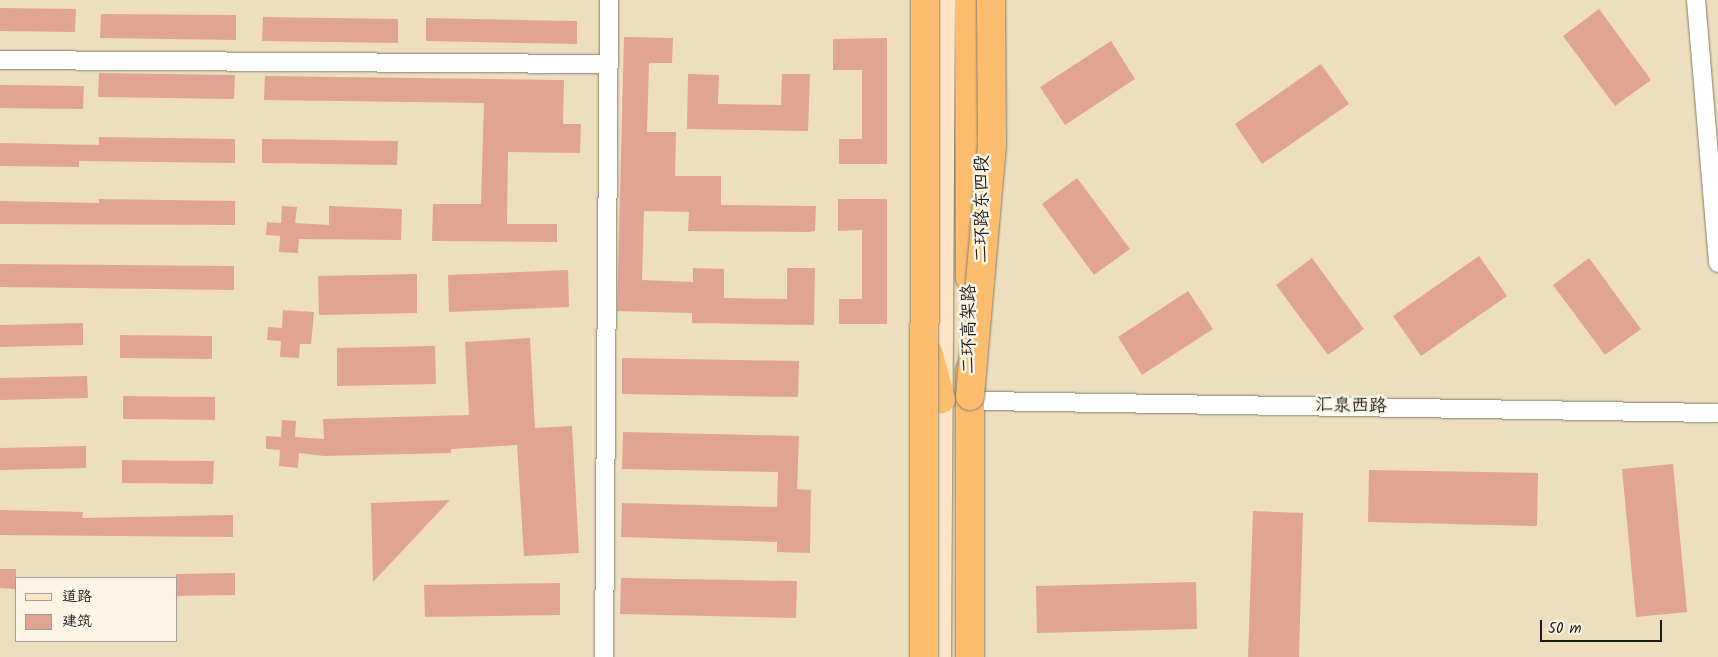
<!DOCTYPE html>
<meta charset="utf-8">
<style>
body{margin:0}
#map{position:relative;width:1718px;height:657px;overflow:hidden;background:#eddfbd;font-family:Kalam,"LXGW WenKai TC",sans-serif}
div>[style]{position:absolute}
.building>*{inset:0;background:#e0a494}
.roads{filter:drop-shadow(0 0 1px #847e6c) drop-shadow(0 0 1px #847e6c)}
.minor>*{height:18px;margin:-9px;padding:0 9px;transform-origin:9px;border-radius:9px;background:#fff}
.secondary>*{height:25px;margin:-12.5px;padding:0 12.5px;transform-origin:12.5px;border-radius:12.5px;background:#fee5c5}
.trunk>*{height:28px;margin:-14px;padding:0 14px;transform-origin:14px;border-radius:14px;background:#fcbd6f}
.bridges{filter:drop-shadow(0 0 1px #847e6c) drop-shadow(0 0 1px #847e6c)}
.trunk-bridge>*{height:28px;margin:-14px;padding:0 14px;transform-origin:14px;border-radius:14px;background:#fcbd6f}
span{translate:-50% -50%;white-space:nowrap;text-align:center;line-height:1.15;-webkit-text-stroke:5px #fcf5e5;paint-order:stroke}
.street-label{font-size:18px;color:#1c1c1c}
.legend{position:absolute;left:15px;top:577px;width:162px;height:65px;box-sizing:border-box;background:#fcf5e5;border:1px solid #a29e95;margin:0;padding:6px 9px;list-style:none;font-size:15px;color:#1c1c1c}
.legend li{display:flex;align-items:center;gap:10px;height:25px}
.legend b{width:25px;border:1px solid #a29e95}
.scale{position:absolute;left:1540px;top:620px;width:122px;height:22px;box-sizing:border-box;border:2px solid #1c1c1c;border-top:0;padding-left:6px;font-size:15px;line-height:18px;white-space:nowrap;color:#1c1c1c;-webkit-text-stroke:4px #fcf5e5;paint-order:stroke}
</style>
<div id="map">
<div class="building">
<div style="clip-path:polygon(0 8px,76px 9px,75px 32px,0 31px)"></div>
<div style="clip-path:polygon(1599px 9px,1651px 80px,1615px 106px,1563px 36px)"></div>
<div style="clip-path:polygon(101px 14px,236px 15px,236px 40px,100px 38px)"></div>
<div style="clip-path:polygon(263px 17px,398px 19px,398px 43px,262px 41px)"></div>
<div style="clip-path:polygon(426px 18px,577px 21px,577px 44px,426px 41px)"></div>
<div style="clip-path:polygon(624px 37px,673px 38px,672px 63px,649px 63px,647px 132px,676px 132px,675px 176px,721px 176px,721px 205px,816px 206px,815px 231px,809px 232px,688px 231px,689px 212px,644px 211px,642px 280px,693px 282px,693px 268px,724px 269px,724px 298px,787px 299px,787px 268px,815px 268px,814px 325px,692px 323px,692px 313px,617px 311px)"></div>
<div style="clip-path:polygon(887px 38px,887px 164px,839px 164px,839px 139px,862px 139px,862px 70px,833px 70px,833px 39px)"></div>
<div style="clip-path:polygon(1111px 41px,1135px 79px,1065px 125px,1040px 87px)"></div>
<div style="clip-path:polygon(1321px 64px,1349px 104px,1262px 164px,1235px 124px)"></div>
<div style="clip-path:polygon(99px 73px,235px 75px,234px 99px,98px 97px)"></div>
<div style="clip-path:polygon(688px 74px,719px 75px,718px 104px,781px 105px,782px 74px,810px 74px,808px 131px,687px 129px)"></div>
<div style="clip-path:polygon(265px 76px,564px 80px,563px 124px,581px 124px,580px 153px,508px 152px,507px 224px,557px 224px,557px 242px,432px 241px,433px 204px,481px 204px,484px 103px,264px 100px)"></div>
<div style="clip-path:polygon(0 85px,84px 86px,83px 109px,0 108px)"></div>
<div style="clip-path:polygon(99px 137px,235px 139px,235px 163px,79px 161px,79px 167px,0 166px,0 143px,99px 145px)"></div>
<div style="clip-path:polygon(262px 139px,398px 141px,397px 165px,262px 163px)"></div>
<div style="clip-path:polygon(1077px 178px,1130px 249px,1094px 275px,1042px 204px)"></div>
<div style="clip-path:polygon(99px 199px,235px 201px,235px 225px,0 224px,0 201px,99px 203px)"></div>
<div style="clip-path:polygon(838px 199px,887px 199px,887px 324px,839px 324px,839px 299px,862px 299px,862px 230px,838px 231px)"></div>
<div style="clip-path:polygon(282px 206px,297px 207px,295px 223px,329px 225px,329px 206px,402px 209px,401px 240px,299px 239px,298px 253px,279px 252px,280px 236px,266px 235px,267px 222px,281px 223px)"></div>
<div style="clip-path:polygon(1479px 256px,1507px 296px,1421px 356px,1393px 316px)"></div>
<div style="clip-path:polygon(1312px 258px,1364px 329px,1328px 355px,1276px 285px)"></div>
<div style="clip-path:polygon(1589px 258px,1641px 329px,1605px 355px,1553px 285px)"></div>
<div style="clip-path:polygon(0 264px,234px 266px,234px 290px,0 287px)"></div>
<div style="clip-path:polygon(568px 270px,569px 307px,449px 312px,448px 275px)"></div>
<div style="clip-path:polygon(417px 274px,417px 313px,319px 315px,318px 276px)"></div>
<div style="clip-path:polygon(1188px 291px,1213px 329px,1142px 375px,1118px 337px)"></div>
<div style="clip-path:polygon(283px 310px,314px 312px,311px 344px,300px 344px,299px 358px,280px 357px,281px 341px,267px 340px,268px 327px,282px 328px)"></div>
<div style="clip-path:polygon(83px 323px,83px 345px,0 347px,0 325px)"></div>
<div style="clip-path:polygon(120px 335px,212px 336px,212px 359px,120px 358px)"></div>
<div style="clip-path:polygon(530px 338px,535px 428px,572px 426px,579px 553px,524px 556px,517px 445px,451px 449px,451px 453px,324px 456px,299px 453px,298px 468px,279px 466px,280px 450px,266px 449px,266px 436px,281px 437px,282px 420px,296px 421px,295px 437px,324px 439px,323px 419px,469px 415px,465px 342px)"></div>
<div style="clip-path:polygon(435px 346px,436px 384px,337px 386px,337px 348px)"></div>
<div style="clip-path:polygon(622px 358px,799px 361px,798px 397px,622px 394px)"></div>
<div style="clip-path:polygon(87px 376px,88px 398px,0 400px,0 378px)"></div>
<div style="clip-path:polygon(123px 396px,215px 397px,215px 420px,123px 419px)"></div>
<div style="clip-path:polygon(623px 432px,799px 436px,797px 489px,811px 490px,810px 553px,777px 552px,777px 542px,621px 537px,622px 503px,777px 507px,778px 472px,622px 469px)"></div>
<div style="clip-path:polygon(86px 446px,86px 468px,0 470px,0 448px)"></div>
<div style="clip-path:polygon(122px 460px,214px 461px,213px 484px,122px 483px)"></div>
<div style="clip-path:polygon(1673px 464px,1687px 612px,1636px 617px,1622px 469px)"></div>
<div style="clip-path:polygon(1369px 470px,1538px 473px,1537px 526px,1368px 522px)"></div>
<div style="clip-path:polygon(450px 500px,373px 582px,371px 503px)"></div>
<div style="clip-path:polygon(0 510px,83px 512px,82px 518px,233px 515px,233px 537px,0 535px)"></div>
<div style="clip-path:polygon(1253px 511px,1303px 513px,1299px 657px,1248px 657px)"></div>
<div style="clip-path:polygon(0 569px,16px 569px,16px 589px,0 588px)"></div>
<div style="clip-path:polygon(235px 573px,235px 595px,176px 596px,176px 574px)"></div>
<div style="clip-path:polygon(621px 578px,797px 581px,796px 618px,620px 614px)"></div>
<div style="clip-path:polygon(1196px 582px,1197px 629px,1037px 633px,1036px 586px)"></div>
<div style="clip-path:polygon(560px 583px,560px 615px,425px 617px,424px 585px)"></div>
</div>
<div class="roads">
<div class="minor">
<div style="left:1696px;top:0;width:264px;rotate:85.2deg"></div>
<div style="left:0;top:60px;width:609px;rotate:0.38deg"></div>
<div style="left:983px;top:401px;width:735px;rotate:0.94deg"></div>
<div style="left:604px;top:657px;width:657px;rotate:-89.56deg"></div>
</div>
<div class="secondary">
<div style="left:938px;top:657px;width:657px;rotate:-89.65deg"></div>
</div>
<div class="trunk">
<div style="left:969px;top:0;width:278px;rotate:89.8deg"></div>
<div style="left:928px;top:352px;width:49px;rotate:74.5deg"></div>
<div style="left:970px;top:657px;width:286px;rotate:-90deg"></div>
</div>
</div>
<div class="bridges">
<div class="trunk-bridge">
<div style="left:970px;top:396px;width:253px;rotate:-85deg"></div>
<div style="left:992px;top:144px;width:144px;rotate:-90.4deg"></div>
<div style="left:924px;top:657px;width:657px;rotate:-89.91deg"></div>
</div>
</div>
<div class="street-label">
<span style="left:983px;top:209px;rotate:-90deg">二环路东四段</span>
<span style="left:970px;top:329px;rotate:-90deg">二环高架路</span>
<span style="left:1351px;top:407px;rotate:1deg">汇泉西路</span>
</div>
<ul class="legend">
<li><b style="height:6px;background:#fee5c5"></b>道路</li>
<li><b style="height:14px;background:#e0a494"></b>建筑</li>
</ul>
<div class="scale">50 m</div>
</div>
